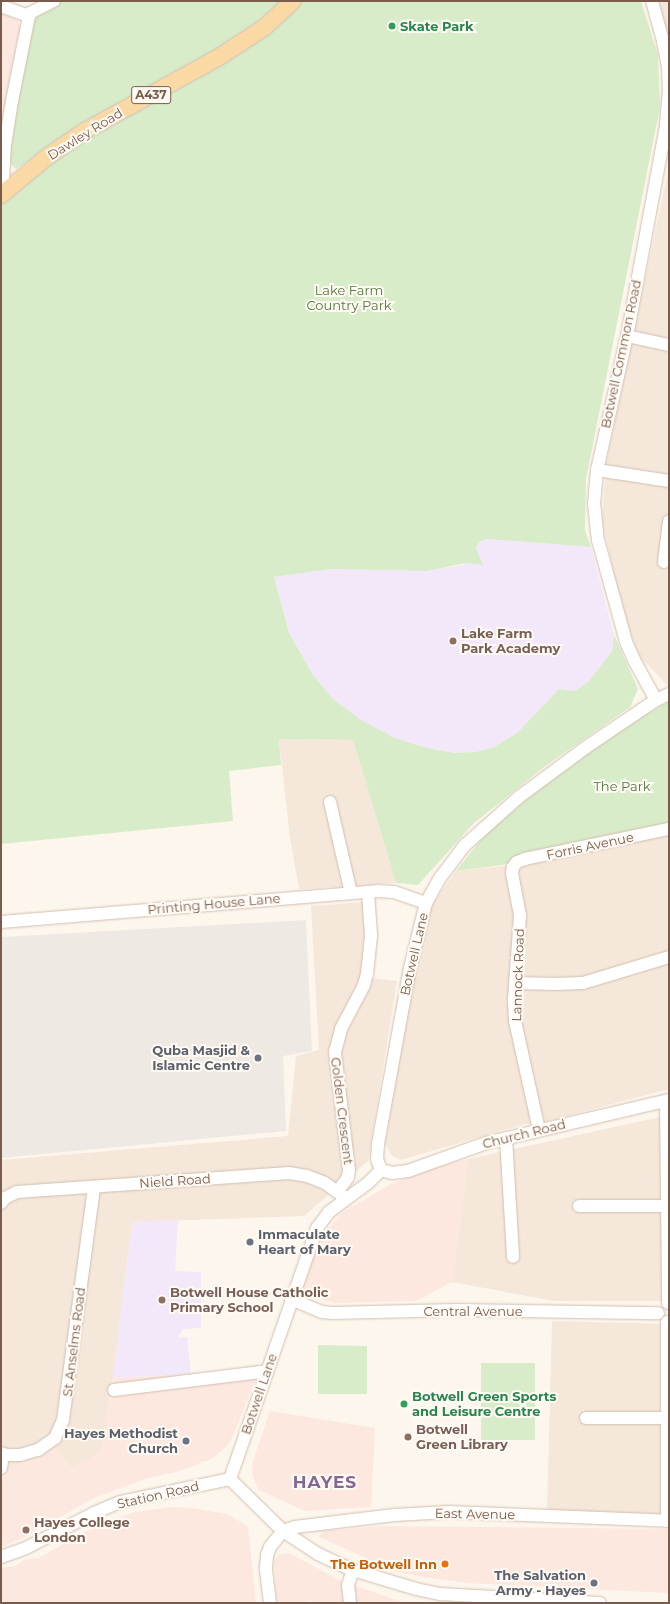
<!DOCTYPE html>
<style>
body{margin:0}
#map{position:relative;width:670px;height:1604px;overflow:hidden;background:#fdf6ec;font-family:Montserrat,sans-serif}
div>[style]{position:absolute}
.residential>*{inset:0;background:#f5e8da}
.commercial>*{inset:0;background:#fde8e0}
.industrial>*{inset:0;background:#efe9e4}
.education>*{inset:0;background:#f3e8fa}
.green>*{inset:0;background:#d8ecc9}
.roads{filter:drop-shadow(0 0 1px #d1beb0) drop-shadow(0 0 1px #d1beb0)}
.minor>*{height:12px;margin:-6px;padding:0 6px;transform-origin:6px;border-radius:6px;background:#fff}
.major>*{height:16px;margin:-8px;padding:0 8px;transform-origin:8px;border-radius:8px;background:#fbd9a5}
.dots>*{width:11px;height:11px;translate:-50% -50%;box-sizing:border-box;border:2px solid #fffaf3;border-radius:50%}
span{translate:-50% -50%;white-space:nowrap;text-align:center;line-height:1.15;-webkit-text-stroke:4px #fffaf3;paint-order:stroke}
.shield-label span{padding:1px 3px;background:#fffaf3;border:1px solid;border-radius:3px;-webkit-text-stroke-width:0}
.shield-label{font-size:12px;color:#7a5c4d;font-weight:700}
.leisure-label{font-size:13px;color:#27864d;font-weight:700}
.left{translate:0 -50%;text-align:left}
.street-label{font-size:13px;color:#7a5c4d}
.park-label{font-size:13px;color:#537a41}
.education-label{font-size:13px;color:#785e54;font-weight:700}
.worship-label{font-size:13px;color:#5b616d;font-weight:700}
.right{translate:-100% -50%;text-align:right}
.food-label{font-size:13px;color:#c56008;font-weight:700}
.district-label{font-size:17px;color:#846695;font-weight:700;letter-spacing:1px}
.frame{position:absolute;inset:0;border:2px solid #7a5c4d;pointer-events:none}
</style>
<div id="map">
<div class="residential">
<div style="clip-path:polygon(658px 1px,669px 1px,669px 43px,659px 3px)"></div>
<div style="clip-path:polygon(669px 167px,669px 687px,640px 657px,623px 614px,602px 520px,606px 464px)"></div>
<div style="clip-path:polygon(279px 739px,353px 740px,396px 883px,299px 889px,290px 838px)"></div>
<div style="clip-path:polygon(669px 834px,669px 1089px,548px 1121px,525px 1124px,401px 1160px,392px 1156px,385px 1144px,423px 917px,456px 871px,523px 864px)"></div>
<div style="clip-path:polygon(363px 902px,365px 948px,361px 977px,397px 981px,368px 1161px,304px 1216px,132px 1222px,113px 1378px,101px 1449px,90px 1460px,71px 1468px,55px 1447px,39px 1457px,19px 1464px,1px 1473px,1px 1160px,288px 1136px,296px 1056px,319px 1050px,311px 906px)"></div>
<div style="clip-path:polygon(669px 1115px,669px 1301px,554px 1301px,452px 1282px,468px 1159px)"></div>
<div style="clip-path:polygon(552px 1321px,669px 1324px,669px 1516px,547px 1511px)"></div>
</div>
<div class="commercial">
<div style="clip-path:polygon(1px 1px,12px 1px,9px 5px,22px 29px,1px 145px)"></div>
<div style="clip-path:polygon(468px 1159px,452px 1282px,416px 1301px,335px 1303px,303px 1295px,305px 1277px,326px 1231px,343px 1212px,391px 1184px,439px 1166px)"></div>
<div style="clip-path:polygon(259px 1371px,233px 1436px,226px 1447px,210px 1460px,200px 1462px,199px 1464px,176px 1472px,145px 1479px,94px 1498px,23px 1538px,1px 1547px,1px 1473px,19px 1464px,39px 1457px,55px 1447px,71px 1468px,90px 1460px,101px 1449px,113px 1378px)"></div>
<div style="clip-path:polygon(270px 1411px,375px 1428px,371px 1507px,305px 1511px,259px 1490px,253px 1477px,252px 1464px)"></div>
<div style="clip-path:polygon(171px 1507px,191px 1508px,226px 1514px,248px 1526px,256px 1602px,1px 1602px,1px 1568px,16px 1566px,26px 1559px,39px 1558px,84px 1532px,115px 1519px,135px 1512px)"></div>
<div style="clip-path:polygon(381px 1526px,669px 1529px,669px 1593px,468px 1583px,423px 1577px,382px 1569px,368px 1559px,319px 1537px,322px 1531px)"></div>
<div style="clip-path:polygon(289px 1553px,339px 1580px,402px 1602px,411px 1603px,318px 1603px,308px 1600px,308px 1603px,277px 1603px,274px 1562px,278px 1555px)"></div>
</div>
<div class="industrial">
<div style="clip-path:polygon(306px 920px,312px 1051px,283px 1056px,286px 1131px,1px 1158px,1px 937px)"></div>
</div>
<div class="education">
<div style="clip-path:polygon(487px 539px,591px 547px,614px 635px,612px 651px,588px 682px,575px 691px,559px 689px,517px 733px,494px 747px,476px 752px,455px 753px,427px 748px,395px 738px,361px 720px,332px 698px,313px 675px,289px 633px,274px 577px,331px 569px,427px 571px,462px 565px,466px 562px,482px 565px,476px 548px,479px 542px)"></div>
<div style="clip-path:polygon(178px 1220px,175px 1271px,201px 1272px,201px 1328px,183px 1329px,177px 1338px,187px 1337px,191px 1374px,113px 1378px,132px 1222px)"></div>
</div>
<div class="green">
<div style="clip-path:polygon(61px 1px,284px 1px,263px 22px,56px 143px,16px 169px,11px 164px,10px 159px,10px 145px,17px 96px,32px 25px,38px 12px)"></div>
<div style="clip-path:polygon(303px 1px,641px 1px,658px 55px,660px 107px,586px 479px,585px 530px,591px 547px,487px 539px,479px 542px,476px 548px,483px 565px,466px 563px,427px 571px,331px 569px,274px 577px,289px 633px,313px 675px,332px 698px,361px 720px,395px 738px,427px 748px,455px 753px,476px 752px,494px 747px,517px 733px,559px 689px,575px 691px,588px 682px,612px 651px,614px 635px,638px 689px,630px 707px,544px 767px,474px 823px,418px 885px,396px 883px,353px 740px,279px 739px,281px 765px,229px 771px,233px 821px,1px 844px,1px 201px,28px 178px,113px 122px,197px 78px,270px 31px)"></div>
<div style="clip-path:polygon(669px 701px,669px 823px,510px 864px,456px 871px,488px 831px,539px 787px,616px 733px)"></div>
<div style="clip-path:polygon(318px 1345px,367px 1346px,367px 1394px,318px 1394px)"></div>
<div style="clip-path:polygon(481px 1363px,535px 1363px,535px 1440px,481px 1440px)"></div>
</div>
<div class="roads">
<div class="minor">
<div style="left:652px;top:1px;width:41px;rotate:74.6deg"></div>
<div style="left:663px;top:41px;width:25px;rotate:79deg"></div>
<div style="left:668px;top:66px;width:24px;rotate:88deg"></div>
<div style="left:669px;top:90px;width:36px;rotate:95deg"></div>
<div style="left:666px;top:126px;width:214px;rotate:100.5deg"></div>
<div style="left:627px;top:336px;width:137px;rotate:102.6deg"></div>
<div style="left:597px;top:470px;width:33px;rotate:95deg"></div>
<div style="left:594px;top:503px;width:37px;rotate:84deg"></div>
<div style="left:598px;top:540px;width:106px;rotate:74.6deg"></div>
<div style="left:626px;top:642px;width:20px;rotate:66deg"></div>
<div style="left:634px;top:660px;width:46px;rotate:61.2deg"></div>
<div style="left:1px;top:6px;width:30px;rotate:20deg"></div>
<div style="left:9px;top:189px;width:11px;rotate:-124deg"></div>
<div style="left:3px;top:180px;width:35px;rotate:-87deg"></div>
<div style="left:5px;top:145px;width:45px;rotate:-81deg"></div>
<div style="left:12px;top:101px;width:87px;rotate:-78.7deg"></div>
<div style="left:29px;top:16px;width:3px;rotate:-72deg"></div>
<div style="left:30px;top:13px;width:27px;rotate:-27deg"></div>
<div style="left:627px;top:336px;width:43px;rotate:12.1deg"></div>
<div style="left:597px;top:470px;width:73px;rotate:8.7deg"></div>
<div style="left:664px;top:562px;width:41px;rotate:-83deg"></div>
<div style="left:330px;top:802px;width:93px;rotate:77deg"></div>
<div style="left:1px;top:922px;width:377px;rotate:-4.7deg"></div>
<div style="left:377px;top:891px;width:17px;rotate:3deg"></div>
<div style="left:394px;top:892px;width:34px;rotate:19deg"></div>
<div style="left:515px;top:983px;width:42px;rotate:1.4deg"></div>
<div style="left:557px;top:984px;width:26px;rotate:-2deg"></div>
<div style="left:583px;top:983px;width:90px;rotate:-16.8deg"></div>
<div style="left:666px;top:1101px;width:202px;rotate:89.4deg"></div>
<div style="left:539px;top:1130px;width:112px;rotate:-102.4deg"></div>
<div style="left:515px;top:1021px;width:22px;rotate:-93deg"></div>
<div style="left:514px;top:999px;width:84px;rotate:-85.9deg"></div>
<div style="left:520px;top:915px;width:43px;rotate:-100.8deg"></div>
<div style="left:512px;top:873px;width:6px;rotate:-81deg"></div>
<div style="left:513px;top:867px;width:6px;rotate:-51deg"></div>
<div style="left:517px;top:862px;width:9px;rotate:-21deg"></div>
<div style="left:525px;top:859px;width:147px;rotate:-11.8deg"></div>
<div style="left:506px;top:1138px;width:119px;rotate:86.6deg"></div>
<div style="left:381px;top:1170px;width:12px;rotate:-110deg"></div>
<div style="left:377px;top:1159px;width:15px;rotate:-86deg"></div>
<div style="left:378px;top:1144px;width:179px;rotate:-79.7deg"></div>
<div style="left:410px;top:968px;width:67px;rotate:-76.2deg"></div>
<div style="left:426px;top:903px;width:29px;rotate:-61deg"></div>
<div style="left:440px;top:878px;width:40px;rotate:-53deg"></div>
<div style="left:464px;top:846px;width:74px;rotate:-41.7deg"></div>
<div style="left:519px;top:797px;width:82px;rotate:-36.6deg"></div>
<div style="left:585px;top:748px;width:86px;rotate:-34.1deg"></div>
<div style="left:656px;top:700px;width:14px;rotate:-25deg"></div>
<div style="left:381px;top:1170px;width:11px;rotate:15deg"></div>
<div style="left:392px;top:1173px;width:16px;rotate:-7deg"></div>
<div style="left:408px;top:1171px;width:83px;rotate:-19.7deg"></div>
<div style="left:486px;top:1143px;width:188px;rotate:-13.2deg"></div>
<div style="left:338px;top:1191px;width:17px;rotate:-54deg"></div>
<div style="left:348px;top:1177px;width:7px;rotate:-82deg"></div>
<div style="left:349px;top:1170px;width:119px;rotate:-96.8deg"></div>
<div style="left:335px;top:1052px;width:24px;rotate:-75deg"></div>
<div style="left:341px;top:1029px;width:50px;rotate:-62.4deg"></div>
<div style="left:364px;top:985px;width:11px;rotate:-75deg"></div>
<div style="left:367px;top:974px;width:39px;rotate:-84deg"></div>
<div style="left:371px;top:935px;width:43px;rotate:-94deg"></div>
<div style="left:1px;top:1203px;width:6px;rotate:-51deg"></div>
<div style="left:5px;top:1198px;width:13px;rotate:-27deg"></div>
<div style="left:17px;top:1192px;width:273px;rotate:-4deg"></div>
<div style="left:289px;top:1173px;width:18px;rotate:9deg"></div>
<div style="left:307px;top:1176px;width:19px;rotate:21deg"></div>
<div style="left:325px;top:1183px;width:26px;rotate:36deg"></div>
<div style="left:579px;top:1206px;width:90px"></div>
<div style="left:291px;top:1299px;width:34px;rotate:23deg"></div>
<div style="left:322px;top:1312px;width:11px;rotate:5deg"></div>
<div style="left:333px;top:1313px;width:123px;rotate:-1.4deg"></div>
<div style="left:456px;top:1310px;width:202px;rotate:0.9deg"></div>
<div style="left:114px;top:1390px;width:148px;rotate:-7deg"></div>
<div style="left:261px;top:1372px;width:6px;rotate:9deg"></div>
<div style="left:586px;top:1418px;width:83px"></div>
<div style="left:1px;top:1453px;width:6px;rotate:18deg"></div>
<div style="left:7px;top:1455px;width:13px"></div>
<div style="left:20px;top:1455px;width:19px;rotate:-16deg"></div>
<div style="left:38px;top:1450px;width:21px;rotate:-35deg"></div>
<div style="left:55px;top:1438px;width:20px;rotate:-66deg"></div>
<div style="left:63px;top:1420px;width:235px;rotate:-82.4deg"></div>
<div style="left:1px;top:1468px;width:14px;rotate:-82deg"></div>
<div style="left:230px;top:1479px;width:74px;rotate:44.5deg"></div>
<div style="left:283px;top:1531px;width:42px;rotate:33.3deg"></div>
<div style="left:318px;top:1554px;width:38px;rotate:25deg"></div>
<div style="left:353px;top:1570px;width:66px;rotate:16.8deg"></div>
<div style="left:416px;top:1589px;width:25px;rotate:12deg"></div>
<div style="left:440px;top:1594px;width:160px;rotate:3.2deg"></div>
<div style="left:230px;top:1479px;width:266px;rotate:-70.9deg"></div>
<div style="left:317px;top:1228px;width:20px;rotate:-53deg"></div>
<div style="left:329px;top:1212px;width:49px;rotate:-36.6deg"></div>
<div style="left:368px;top:1183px;width:18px;rotate:-45deg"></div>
<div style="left:667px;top:1521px;width:199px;rotate:-90deg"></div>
<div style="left:1px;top:1557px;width:27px;rotate:-20deg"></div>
<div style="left:26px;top:1548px;width:76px;rotate:-27.2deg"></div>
<div style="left:94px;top:1513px;width:28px;rotate:-23deg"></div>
<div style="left:120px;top:1502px;width:112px;rotate:-11.8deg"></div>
<div style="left:270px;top:1603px;width:34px;rotate:-97deg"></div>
<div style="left:266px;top:1569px;width:14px;rotate:-86deg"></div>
<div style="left:267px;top:1555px;width:9px;rotate:-69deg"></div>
<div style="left:270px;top:1547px;width:21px;rotate:-51deg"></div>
<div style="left:283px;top:1531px;width:13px;rotate:-18deg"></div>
<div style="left:295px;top:1527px;width:100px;rotate:-6.9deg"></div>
<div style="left:394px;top:1515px;width:55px;rotate:-3.1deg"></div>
<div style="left:449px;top:1512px;width:220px;rotate:2.3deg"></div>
<div style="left:350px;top:1603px;width:18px;rotate:-96deg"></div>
<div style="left:348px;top:1585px;width:16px;rotate:-72deg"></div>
</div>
<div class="major">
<div style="left:1px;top:195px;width:61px;rotate:-39.7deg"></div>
<div style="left:48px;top:156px;width:45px;rotate:-34deg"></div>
<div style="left:85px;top:131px;width:153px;rotate:-28.9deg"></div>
<div style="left:219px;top:57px;width:55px;rotate:-33.1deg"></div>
<div style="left:265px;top:27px;width:38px;rotate:-43deg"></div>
</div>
</div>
<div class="dots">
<div style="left:392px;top:26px;background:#2e9e5b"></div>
<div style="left:453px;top:641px;background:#8d6e63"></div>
<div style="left:258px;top:1058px;background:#6b7280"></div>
<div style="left:250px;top:1242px;background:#6b7280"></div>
<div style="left:162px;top:1300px;background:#8d6e63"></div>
<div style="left:404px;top:1404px;background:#2e9e5b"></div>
<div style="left:408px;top:1437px;background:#8d6e63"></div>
<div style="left:186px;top:1441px;background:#6b7280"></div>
<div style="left:26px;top:1530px;background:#8d6e63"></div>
<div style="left:445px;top:1564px;background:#e8710a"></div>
<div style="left:594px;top:1583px;background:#6b7280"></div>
</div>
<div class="shield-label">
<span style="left:151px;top:95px">A437</span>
</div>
<div class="leisure-label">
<span class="left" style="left:400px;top:26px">Skate Park</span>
<span class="left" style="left:412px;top:1404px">Botwell Green Sports<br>and Leisure Centre</span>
</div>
<div class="street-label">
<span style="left:85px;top:134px;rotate:-32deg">Dawley Road</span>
<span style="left:621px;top:354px;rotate:-78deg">Botwell Common Road</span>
<span style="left:590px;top:846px;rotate:-12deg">Forris Avenue</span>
<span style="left:214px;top:904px;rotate:-5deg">Printing House Lane</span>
<span style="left:414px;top:954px;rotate:-77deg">Botwell Lane</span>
<span style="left:518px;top:975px;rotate:-88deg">Lannock Road</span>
<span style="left:342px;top:1111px;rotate:83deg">Golden Crescent</span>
<span style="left:524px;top:1134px;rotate:-14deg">Church Road</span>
<span style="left:175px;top:1181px;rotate:-4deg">Nield Road</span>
<span style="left:473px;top:1311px">Central Avenue</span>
<span style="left:74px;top:1342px;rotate:-83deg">St Anselms Road</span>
<span style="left:259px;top:1394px;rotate:-71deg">Botwell Lane</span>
<span style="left:158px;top:1495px;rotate:-13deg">Station Road</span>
<span style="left:475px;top:1514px;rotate:1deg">East Avenue</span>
</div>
<div class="park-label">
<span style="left:349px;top:298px">Lake Farm<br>Country Park</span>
<span style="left:622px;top:786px">The Park</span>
</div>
<div class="education-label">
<span class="left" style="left:461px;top:641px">Lake Farm<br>Park Academy</span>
<span class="left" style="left:170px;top:1300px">Botwell House Catholic<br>Primary School</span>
<span class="left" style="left:416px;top:1437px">Botwell<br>Green Library</span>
<span class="left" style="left:34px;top:1530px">Hayes College<br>London</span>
</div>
<div class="worship-label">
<span class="right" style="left:250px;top:1058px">Quba Masjid &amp;<br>Islamic Centre</span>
<span class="left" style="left:258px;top:1242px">Immaculate<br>Heart of Mary</span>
<span class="right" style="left:178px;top:1441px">Hayes Methodist<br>Church</span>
<span class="right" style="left:586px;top:1583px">The Salvation<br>Army - Hayes</span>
</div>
<div class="food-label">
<span class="right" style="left:437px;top:1564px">The Botwell Inn</span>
</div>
<div class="district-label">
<span style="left:325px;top:1483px">HAYES</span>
</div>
<div class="frame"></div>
</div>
